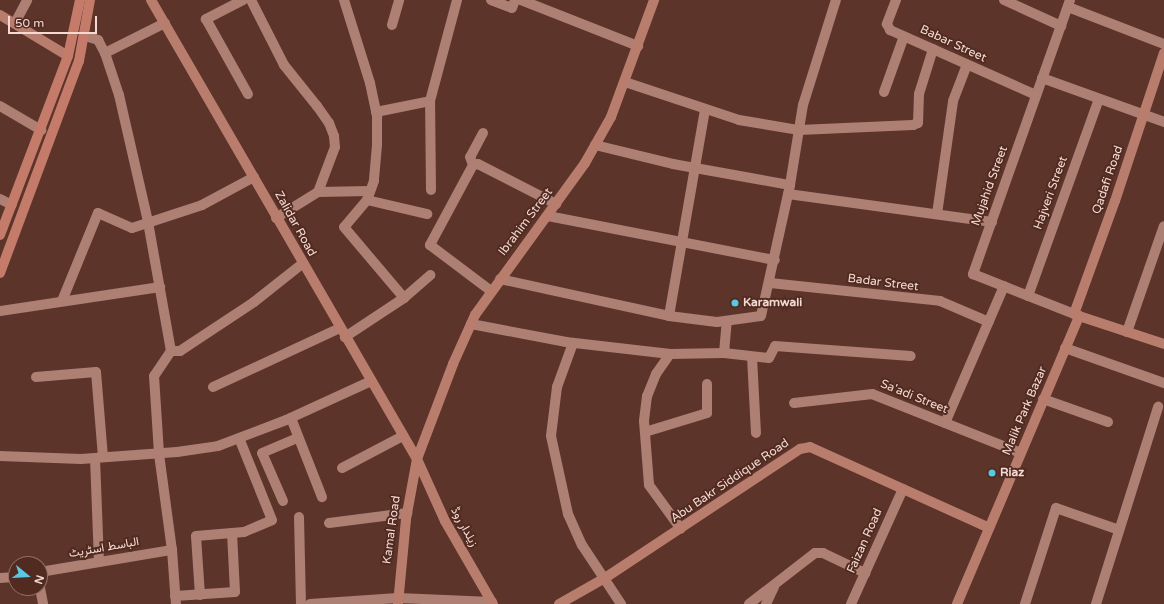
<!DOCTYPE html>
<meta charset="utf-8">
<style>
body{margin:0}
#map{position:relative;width:1164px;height:604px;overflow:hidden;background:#5c342a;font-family:"Varela Round",Vazirmatn,sans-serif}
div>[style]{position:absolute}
.street>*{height:10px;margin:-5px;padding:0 5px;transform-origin:5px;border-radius:5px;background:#ae7f73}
.secondary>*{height:10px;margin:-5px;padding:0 5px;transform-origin:5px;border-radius:5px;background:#b97d6e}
.primary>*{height:10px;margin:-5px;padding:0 5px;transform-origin:5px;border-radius:5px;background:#c47b69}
.dots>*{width:11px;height:11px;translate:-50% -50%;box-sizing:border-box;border:2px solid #512a20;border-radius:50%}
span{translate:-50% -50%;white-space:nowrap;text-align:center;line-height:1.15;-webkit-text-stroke:4px #512a20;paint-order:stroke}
.street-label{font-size:12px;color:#f4dad3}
.poi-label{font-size:12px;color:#f4dad3;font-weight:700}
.left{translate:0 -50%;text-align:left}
.north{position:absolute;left:8px;top:556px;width:40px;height:40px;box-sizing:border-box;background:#512a20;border:1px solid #927068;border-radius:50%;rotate:108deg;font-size:11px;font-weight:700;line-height:16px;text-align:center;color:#f4dad3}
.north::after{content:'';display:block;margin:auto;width:14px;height:18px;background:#58c9e3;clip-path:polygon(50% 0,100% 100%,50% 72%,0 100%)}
.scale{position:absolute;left:8px;top:16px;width:89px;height:18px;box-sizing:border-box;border:2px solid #f4dad3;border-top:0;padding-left:5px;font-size:12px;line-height:14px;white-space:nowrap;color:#f4dad3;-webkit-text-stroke:3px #512a20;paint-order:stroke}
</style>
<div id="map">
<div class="street">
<div style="left:243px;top:0;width:42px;rotate:152.8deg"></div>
<div style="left:206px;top:19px;width:86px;rotate:60.8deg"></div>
<div style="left:251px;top:0;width:73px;rotate:63.1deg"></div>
<div style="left:284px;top:65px;width:53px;rotate:51.2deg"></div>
<div style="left:317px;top:106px;width:21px;rotate:55deg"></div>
<div style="left:329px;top:123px;width:14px;rotate:69deg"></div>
<div style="left:334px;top:136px;width:11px;rotate:85deg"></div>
<div style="left:335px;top:147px;width:48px;rotate:110.7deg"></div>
<div style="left:344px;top:0;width:87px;rotate:72.6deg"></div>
<div style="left:370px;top:83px;width:35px;rotate:78deg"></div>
<div style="left:377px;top:117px;width:28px;rotate:90deg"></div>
<div style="left:377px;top:145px;width:36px;rotate:95deg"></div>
<div style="left:374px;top:181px;width:20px;rotate:110deg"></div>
<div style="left:367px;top:200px;width:35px;rotate:130deg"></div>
<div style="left:344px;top:227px;width:93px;rotate:49.8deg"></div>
<div style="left:404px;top:298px;width:71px;rotate:146.5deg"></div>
<div style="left:491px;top:0;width:22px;rotate:21deg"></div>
<div style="left:512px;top:8px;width:9px;rotate:-69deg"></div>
<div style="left:521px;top:0;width:126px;rotate:21.5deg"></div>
<div style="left:896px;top:0;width:26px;rotate:111deg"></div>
<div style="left:887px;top:24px;width:7px;rotate:63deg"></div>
<div style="left:890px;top:30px;width:160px;rotate:24deg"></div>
<div style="left:1004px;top:0;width:63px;rotate:24.5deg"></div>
<div style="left:1070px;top:0;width:291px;rotate:109.5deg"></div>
<div style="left:973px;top:274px;width:114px;rotate:21.6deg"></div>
<div style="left:1068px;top:7px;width:103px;rotate:21.1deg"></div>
<div style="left:15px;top:23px;width:26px;rotate:-62deg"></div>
<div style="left:392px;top:25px;width:26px;rotate:-74deg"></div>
<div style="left:85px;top:36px;width:14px;rotate:17deg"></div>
<div style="left:98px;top:40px;width:15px;rotate:62deg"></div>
<div style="left:105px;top:53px;width:44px;rotate:71.6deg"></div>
<div style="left:119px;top:95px;width:130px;rotate:77.1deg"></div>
<div style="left:148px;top:222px;width:131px;rotate:79.9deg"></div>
<div style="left:171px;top:351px;width:30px;rotate:124deg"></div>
<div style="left:154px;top:376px;width:78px;rotate:86.3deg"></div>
<div style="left:159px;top:454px;width:97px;rotate:82.3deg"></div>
<div style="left:172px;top:550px;width:54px;rotate:85.8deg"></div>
<div style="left:105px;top:53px;width:67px;rotate:-26.6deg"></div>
<div style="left:1042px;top:78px;width:130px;rotate:19.8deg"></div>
<div style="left:625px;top:82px;width:120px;rotate:18.4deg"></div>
<div style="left:739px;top:120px;width:61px;rotate:9.5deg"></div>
<div style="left:799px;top:130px;width:114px;rotate:-2.5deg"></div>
<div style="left:913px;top:125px;width:5px;rotate:-22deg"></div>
<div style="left:918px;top:123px;width:29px;rotate:-88deg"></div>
<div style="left:919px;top:94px;width:47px;rotate:-72.7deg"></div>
<div style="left:884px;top:92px;width:59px;rotate:-70.3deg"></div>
<div style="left:0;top:106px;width:48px;rotate:30.3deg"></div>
<div style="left:376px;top:112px;width:55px;rotate:-11.5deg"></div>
<div style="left:483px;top:133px;width:27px;rotate:118deg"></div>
<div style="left:470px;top:157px;width:9px;rotate:69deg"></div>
<div style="left:473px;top:165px;width:91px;rotate:118.3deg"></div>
<div style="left:430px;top:245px;width:76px;rotate:37deg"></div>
<div style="left:595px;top:145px;width:80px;rotate:13.7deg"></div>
<div style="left:673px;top:164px;width:119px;rotate:10.2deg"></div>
<div style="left:473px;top:165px;width:5px;rotate:-11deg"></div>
<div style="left:478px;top:164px;width:88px;rotate:27.1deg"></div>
<div style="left:431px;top:190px;width:89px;rotate:-90.6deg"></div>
<div style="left:430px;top:101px;width:105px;rotate:-75deg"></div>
<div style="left:788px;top:194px;width:206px;rotate:7.8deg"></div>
<div style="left:0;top:199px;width:13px;rotate:27deg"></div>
<div style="left:367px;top:200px;width:62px;rotate:13.1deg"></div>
<div style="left:937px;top:214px;width:114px;rotate:-81.9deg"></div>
<div style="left:953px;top:101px;width:39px;rotate:-69deg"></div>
<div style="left:548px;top:216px;width:231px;rotate:11deg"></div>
<div style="left:276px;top:218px;width:49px;rotate:-31.8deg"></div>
<div style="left:318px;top:192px;width:52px;rotate:-1.1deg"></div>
<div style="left:500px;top:279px;width:173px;rotate:12.3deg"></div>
<div style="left:669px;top:316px;width:48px;rotate:7.1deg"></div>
<div style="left:717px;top:322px;width:44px;rotate:-7.8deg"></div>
<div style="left:761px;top:316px;width:134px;rotate:-77.5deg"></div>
<div style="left:790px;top:185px;width:81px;rotate:-80.8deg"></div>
<div style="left:803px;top:105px;width:110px;rotate:-72.6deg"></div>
<div style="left:770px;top:283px;width:171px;rotate:6deg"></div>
<div style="left:940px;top:301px;width:53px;rotate:23.2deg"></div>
<div style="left:1028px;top:296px;width:209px;rotate:-70.2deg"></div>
<div style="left:404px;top:298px;width:35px;rotate:-41deg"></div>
<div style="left:62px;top:301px;width:95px;rotate:-67.8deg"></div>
<div style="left:98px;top:213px;width:37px;rotate:24deg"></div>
<div style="left:132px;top:228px;width:74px;rotate:-18.2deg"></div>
<div style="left:202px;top:205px;width:59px;rotate:-28.3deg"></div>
<div style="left:0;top:311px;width:162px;rotate:-8.5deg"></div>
<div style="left:669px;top:316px;width:210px;rotate:-80.1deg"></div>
<div style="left:471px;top:324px;width:97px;rotate:10.7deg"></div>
<div style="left:566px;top:342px;width:105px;rotate:6.6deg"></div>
<div style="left:670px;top:354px;width:54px;rotate:-1.1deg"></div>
<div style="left:724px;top:353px;width:32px;rotate:-85deg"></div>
<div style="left:1127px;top:332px;width:112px;rotate:-70.8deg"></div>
<div style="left:573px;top:343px;width:47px;rotate:110deg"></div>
<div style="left:557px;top:387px;width:49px;rotate:97deg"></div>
<div style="left:551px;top:436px;width:80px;rotate:77.7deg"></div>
<div style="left:568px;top:514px;width:34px;rotate:66deg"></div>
<div style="left:582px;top:545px;width:71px;rotate:56.5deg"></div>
<div style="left:1065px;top:348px;width:105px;rotate:19.5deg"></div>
<div style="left:171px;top:351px;width:9px"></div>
<div style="left:180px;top:351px;width:89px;rotate:-33.5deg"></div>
<div style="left:254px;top:302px;width:61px;rotate:-38.4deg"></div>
<div style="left:724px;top:353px;width:45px;rotate:6.3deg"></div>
<div style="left:769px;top:358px;width:13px;rotate:-63deg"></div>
<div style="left:775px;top:346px;width:136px;rotate:4.2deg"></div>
<div style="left:670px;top:354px;width:24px;rotate:125deg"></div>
<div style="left:656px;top:374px;width:24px;rotate:112deg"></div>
<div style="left:647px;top:396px;width:25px;rotate:97deg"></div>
<div style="left:644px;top:421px;width:64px;rotate:85.5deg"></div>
<div style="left:649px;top:485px;width:54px;rotate:54deg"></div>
<div style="left:752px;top:357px;width:76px;rotate:87deg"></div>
<div style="left:36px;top:377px;width:60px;rotate:-4.8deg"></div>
<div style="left:96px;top:372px;width:85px;rotate:85.3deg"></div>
<div style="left:213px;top:387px;width:140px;rotate:-24.9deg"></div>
<div style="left:1043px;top:399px;width:69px;rotate:19.5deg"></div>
<div style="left:794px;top:403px;width:79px;rotate:-6.6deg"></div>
<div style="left:872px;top:394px;width:160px;rotate:21.6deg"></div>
<div style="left:291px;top:418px;width:85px;rotate:68.6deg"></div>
<div style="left:945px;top:423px;width:149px;rotate:-66.7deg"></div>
<div style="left:645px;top:432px;width:65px;rotate:-17deg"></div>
<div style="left:707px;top:413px;width:29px;rotate:-90deg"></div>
<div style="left:0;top:456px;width:81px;rotate:2.1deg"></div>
<div style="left:81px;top:459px;width:96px;rotate:-4.2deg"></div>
<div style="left:177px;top:452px;width:41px;rotate:-8.3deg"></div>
<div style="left:218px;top:446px;width:73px;rotate:-20.9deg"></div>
<div style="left:286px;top:420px;width:94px;rotate:-24.6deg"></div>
<div style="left:95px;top:458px;width:104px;rotate:87.8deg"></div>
<div style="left:342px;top:468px;width:69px;rotate:-27.7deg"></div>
<div style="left:283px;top:501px;width:52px;rotate:-113.6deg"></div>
<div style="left:262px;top:453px;width:39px;rotate:-23deg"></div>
<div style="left:299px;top:517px;width:87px;rotate:88.7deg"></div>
<div style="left:329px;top:523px;width:79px;rotate:-7.3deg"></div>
<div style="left:40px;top:572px;width:134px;rotate:-9.5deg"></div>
<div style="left:0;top:578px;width:16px;rotate:-4deg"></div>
<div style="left:40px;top:588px;width:16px;rotate:79deg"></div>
<div style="left:200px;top:595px;width:59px;rotate:-93.9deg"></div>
<div style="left:196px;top:536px;width:48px;rotate:-4.8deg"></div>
<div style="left:244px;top:532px;width:30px;rotate:-23deg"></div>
<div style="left:272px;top:520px;width:88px;rotate:-111.9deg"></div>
<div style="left:175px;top:596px;width:60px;rotate:-3.8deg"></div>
<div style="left:235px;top:592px;width:59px;rotate:-92.9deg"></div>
<div style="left:310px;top:604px;width:88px;rotate:-3.9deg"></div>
<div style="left:398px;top:598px;width:94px;rotate:2.4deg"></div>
<div style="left:749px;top:604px;width:83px;rotate:-37.7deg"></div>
<div style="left:815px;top:553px;width:8px"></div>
<div style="left:823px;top:553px;width:47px;rotate:25.5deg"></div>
<div style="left:766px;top:604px;width:19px;rotate:-65deg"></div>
<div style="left:851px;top:604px;width:126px;rotate:-65.7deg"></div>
<div style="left:1025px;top:604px;width:101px;rotate:-72.1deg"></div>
<div style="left:1056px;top:508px;width:67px;rotate:19.2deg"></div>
<div style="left:1096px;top:604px;width:207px;rotate:-72.5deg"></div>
</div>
<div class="secondary">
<div style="left:151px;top:0;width:531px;rotate:59.91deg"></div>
<div style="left:417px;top:459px;width:68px;rotate:65.7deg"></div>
<div style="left:445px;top:521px;width:96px;rotate:60deg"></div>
<div style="left:0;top:15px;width:79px;rotate:31.1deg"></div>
<div style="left:1074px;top:314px;width:120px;rotate:-70.1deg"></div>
<div style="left:1115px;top:201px;width:156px;rotate:-71.7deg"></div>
<div style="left:398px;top:604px;width:85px;rotate:-84.6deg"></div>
<div style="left:406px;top:519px;width:61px;rotate:-79.6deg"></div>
<div style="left:417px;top:459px;width:102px;rotate:-69.2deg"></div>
<div style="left:453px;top:364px;width:54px;rotate:-65.8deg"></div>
<div style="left:475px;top:315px;width:188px;rotate:-54.1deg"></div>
<div style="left:585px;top:163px;width:53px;rotate:-60.5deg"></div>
<div style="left:611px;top:117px;width:125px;rotate:-69.8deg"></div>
<div style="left:559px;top:604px;width:53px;rotate:-29.5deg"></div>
<div style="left:605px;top:578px;width:234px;rotate:-33.5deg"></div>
<div style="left:800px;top:449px;width:10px;rotate:-11deg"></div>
<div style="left:810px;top:447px;width:196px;rotate:24.3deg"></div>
<div style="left:957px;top:604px;width:313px;rotate:-67deg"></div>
<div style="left:1079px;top:316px;width:89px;rotate:18.2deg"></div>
</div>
<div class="primary">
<div style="left:0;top:235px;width:191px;rotate:-69.2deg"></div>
<div style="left:68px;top:56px;width:57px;rotate:-77.9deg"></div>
<div style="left:0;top:273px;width:226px;rotate:-69.6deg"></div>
<div style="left:79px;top:61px;width:62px;rotate:-79.8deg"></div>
</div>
<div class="dots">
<div style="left:735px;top:303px;background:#58c9e3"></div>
<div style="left:992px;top:473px;background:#58c9e3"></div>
</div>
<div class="street-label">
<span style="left:953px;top:44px;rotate:25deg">Babar Street</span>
<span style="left:1108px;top:180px;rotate:-71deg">Qadafi Road</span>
<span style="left:990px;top:186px;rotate:-70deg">Mujahid Street</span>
<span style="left:1051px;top:193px;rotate:-70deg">Hajveri Street</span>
<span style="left:526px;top:222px;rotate:-53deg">Ibrahim Street</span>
<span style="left:295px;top:224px;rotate:61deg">Zalidar Road</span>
<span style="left:883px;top:283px;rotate:7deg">Badar Street</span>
<span style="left:914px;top:397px;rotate:22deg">Sa'adi Street</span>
<span style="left:1025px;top:411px;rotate:-67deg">Malik Park Bazar</span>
<span style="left:730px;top:481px;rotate:-34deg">Abu Bakr Siddique Road</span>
<span style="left:464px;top:527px;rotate:61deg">زیلدار روڈ</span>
<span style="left:392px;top:530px;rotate:-82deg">Kamal Road</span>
<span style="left:865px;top:541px;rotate:-66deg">Faizan Road</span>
<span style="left:104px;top:548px;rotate:-10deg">الباسط اسٹریٹ</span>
</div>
<div class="poi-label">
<span class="left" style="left:743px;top:303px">Karamwali</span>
<span class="left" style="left:1000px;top:473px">Riaz</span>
</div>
<div class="north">N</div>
<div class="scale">50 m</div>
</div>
